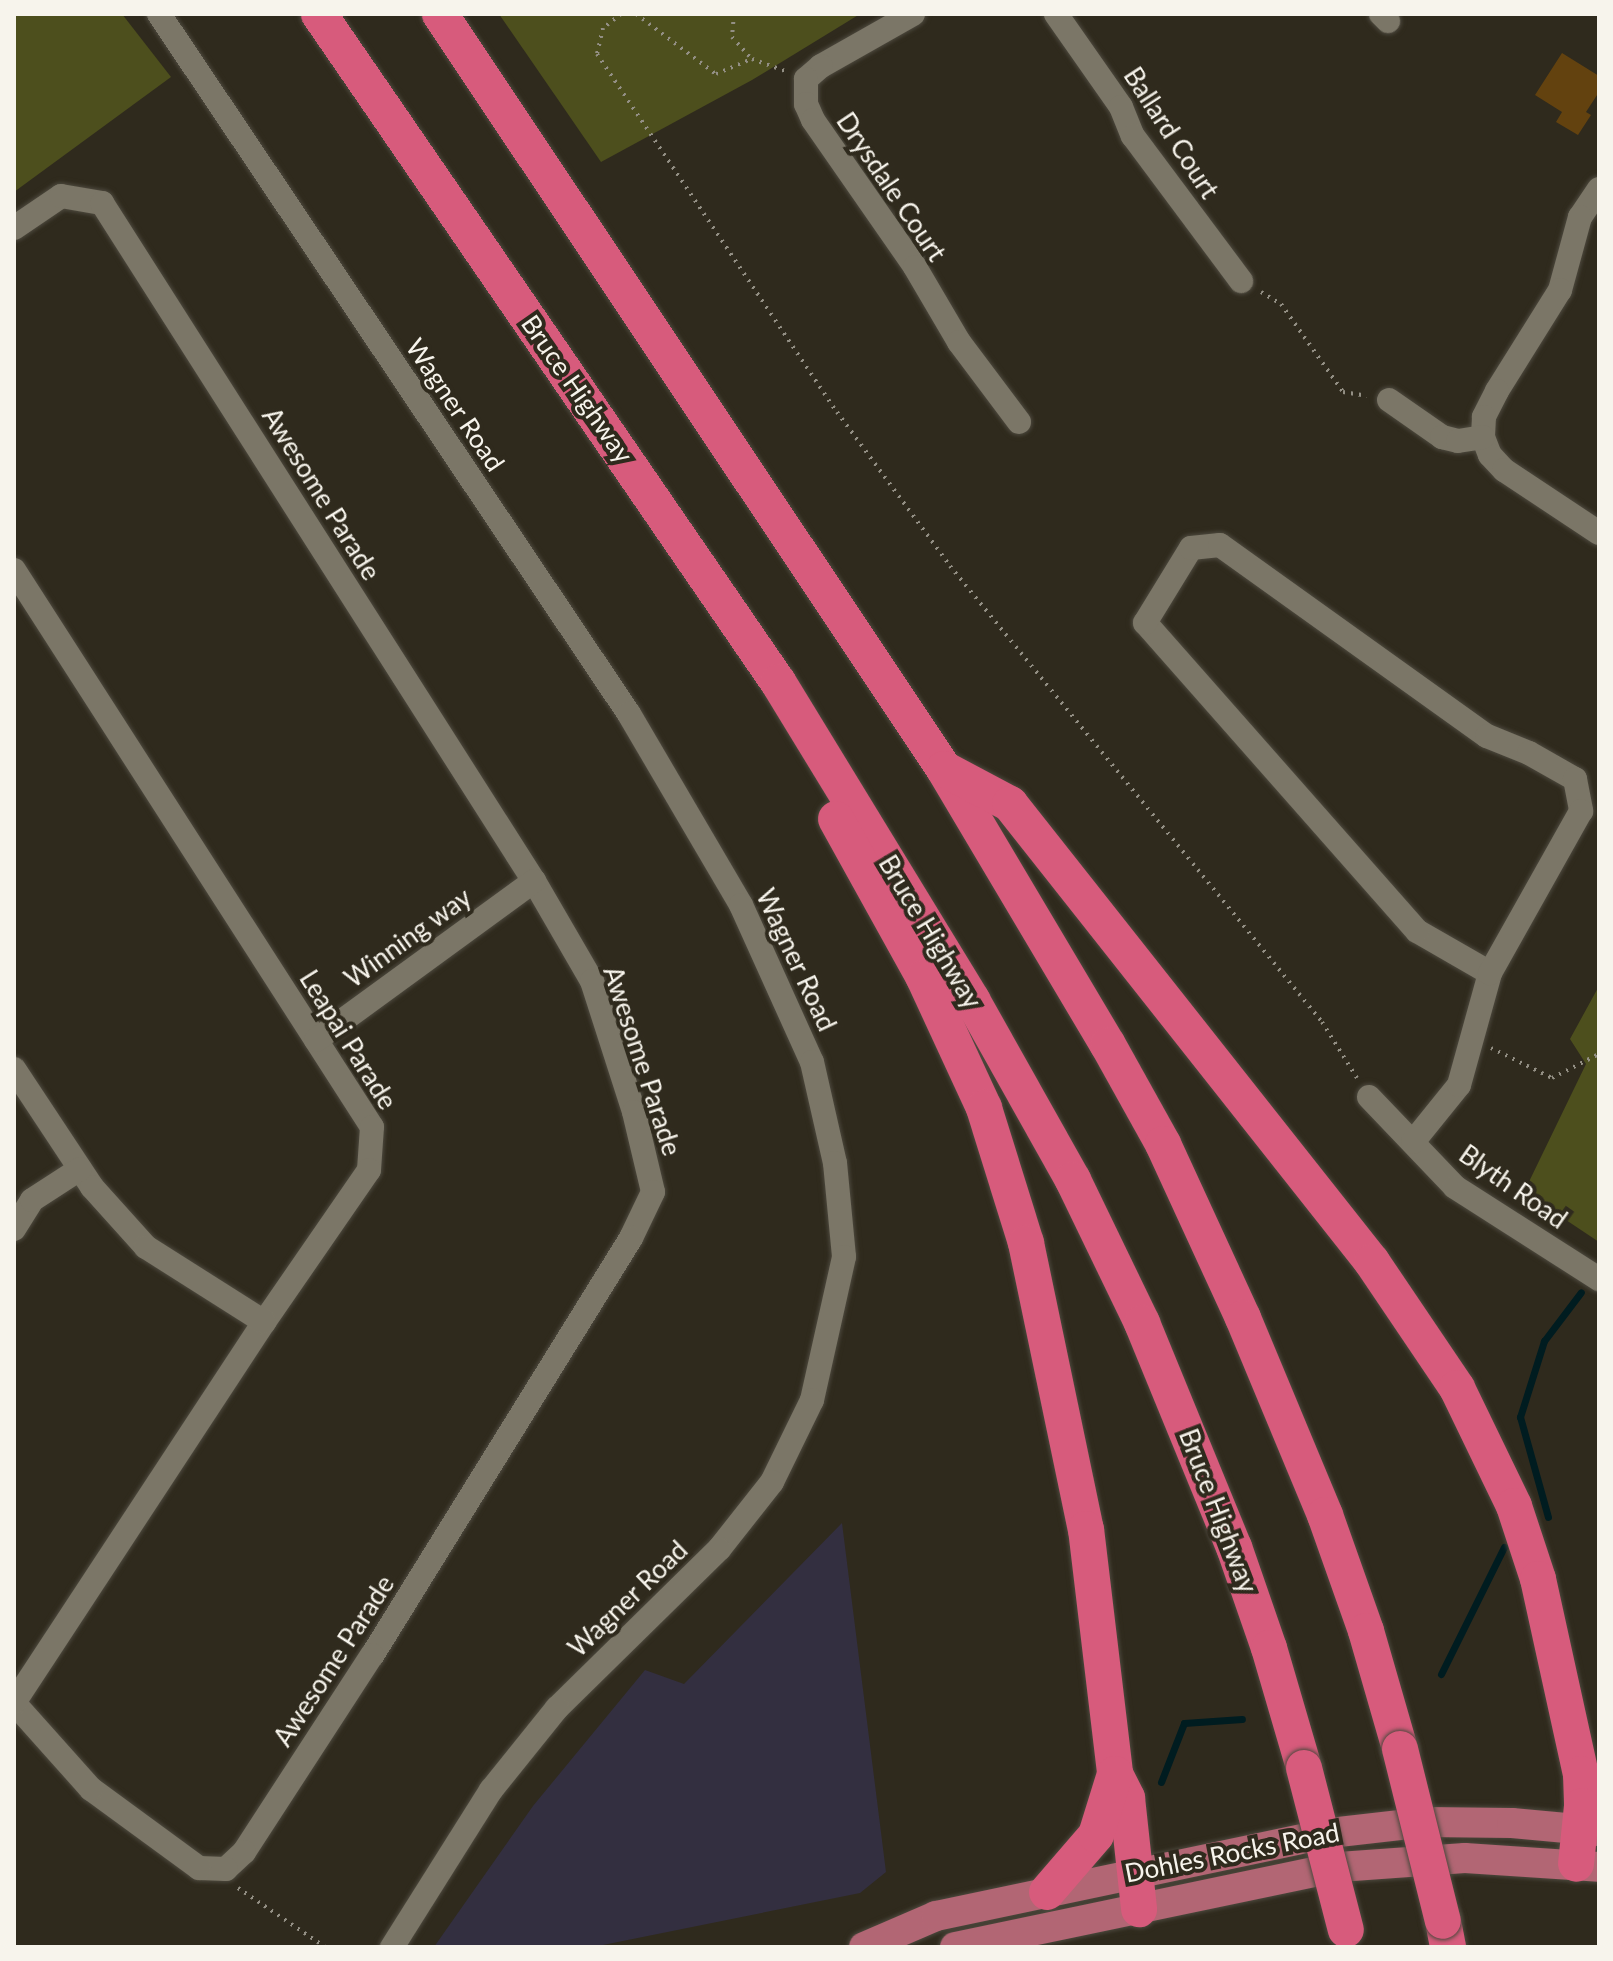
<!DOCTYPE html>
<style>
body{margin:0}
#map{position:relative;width:1613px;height:1961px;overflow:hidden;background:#2f2a1d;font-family:Lato,sans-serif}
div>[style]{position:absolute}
.commercial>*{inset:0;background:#332f40}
.green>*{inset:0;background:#4d4f1d}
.stream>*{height:7px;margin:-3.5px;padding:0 3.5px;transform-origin:3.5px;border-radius:3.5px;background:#001c20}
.building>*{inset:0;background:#63420f}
.path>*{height:4px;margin-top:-2px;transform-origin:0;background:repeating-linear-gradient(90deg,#938f84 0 2px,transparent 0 8px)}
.roads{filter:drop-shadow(0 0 2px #4d493e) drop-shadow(0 0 2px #4d493e)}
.minor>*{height:24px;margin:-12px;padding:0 12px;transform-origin:12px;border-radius:12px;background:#7b7667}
.major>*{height:30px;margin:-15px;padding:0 15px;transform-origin:15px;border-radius:15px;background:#b26674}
.highway>*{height:36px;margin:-18px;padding:0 18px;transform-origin:18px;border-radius:18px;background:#d75b7c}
.bridges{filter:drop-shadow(0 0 2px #4d493e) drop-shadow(0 0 2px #4d493e)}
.highway-bridge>*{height:36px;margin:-18px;padding:0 18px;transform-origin:18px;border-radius:18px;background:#d75b7c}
span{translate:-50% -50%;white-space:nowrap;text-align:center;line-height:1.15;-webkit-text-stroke:8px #2f2a1d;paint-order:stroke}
.street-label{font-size:26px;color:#f7f4ec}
.frame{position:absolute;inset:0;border:16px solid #f7f4ec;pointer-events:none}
</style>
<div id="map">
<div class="commercial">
<div style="clip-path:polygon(842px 1523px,886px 1872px,860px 1893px,593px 1947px,434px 1947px,533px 1806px,645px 1670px,684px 1684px)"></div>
</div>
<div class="green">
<div style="clip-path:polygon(14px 14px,122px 14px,171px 77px,14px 192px)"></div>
<div style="clip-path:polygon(499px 14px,860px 14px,752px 80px,601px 162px)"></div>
<div style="clip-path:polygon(1599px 986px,1599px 1242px,1524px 1192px,1586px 1064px,1570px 1039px)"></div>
</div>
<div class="stream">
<div style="left:1548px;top:1517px;width:104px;rotate:-105.6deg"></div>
<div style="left:1520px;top:1417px;width:80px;rotate:-72.5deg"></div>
<div style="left:1544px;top:1341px;width:61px;rotate:-52.9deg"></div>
<div style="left:1441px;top:1674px;width:142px;rotate:-63.6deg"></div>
<div style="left:1161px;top:1782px;width:63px;rotate:-68.7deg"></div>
<div style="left:1184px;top:1723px;width:58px;rotate:-3.9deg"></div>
</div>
<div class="building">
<div style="clip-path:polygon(1562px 53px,1599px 76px,1599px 92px,1586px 112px,1591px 115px,1578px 135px,1556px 122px,1562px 112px,1535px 95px)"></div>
</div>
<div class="path">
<div style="left:621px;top:14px;width:23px;rotate:142deg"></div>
<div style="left:603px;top:28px;width:27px;rotate:103deg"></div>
<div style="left:597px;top:54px;width:431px;rotate:56.2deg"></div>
<div style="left:837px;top:412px;width:191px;rotate:53.7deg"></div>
<div style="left:950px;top:566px;width:588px;rotate:50.79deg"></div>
<div style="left:1322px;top:1022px;width:66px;rotate:58deg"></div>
<div style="left:636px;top:14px;width:100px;rotate:36.9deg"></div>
<div style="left:716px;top:74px;width:39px;rotate:-23deg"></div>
<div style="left:734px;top:14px;width:23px;rotate:95deg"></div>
<div style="left:732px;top:37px;width:30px;rotate:48deg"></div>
<div style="left:752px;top:59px;width:37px;rotate:20deg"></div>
<div style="left:1261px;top:292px;width:23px;rotate:31deg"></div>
<div style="left:1281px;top:304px;width:108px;rotate:54.8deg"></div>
<div style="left:1343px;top:392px;width:24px;rotate:9deg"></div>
<div style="left:1491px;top:1048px;width:68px;rotate:26.2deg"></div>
<div style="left:1552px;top:1078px;width:53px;rotate:-27.1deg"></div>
<div style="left:238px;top:1888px;width:105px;rotate:34.1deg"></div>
</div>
<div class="roads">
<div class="minor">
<div style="left:159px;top:14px;width:843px;rotate:56.12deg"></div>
<div style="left:629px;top:714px;width:221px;rotate:59.6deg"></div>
<div style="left:741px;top:905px;width:172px;rotate:65.7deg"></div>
<div style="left:812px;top:1062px;width:104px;rotate:77.2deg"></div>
<div style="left:835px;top:1163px;width:94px;rotate:84.5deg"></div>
<div style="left:844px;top:1257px;width:147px;rotate:102.6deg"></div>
<div style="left:812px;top:1400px;width:91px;rotate:116deg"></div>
<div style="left:772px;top:1482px;width:85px;rotate:128.3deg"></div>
<div style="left:719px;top:1549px;width:227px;rotate:135.5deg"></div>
<div style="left:557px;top:1708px;width:105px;rotate:128.8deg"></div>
<div style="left:491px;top:1790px;width:186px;rotate:122.2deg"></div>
<div style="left:913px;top:14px;width:106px;rotate:150.5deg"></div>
<div style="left:821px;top:66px;width:20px;rotate:139deg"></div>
<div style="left:806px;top:79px;width:25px;rotate:90deg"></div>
<div style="left:806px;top:104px;width:17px;rotate:66deg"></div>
<div style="left:813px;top:120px;width:179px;rotate:55.2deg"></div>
<div style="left:915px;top:267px;width:87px;rotate:59.6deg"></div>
<div style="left:959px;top:342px;width:100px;rotate:53.1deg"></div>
<div style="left:1056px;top:14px;width:113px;rotate:55deg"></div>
<div style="left:1121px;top:107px;width:31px;rotate:68deg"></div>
<div style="left:1133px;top:136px;width:181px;rotate:53.3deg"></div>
<div style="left:1381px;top:14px;width:10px;rotate:45deg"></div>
<div style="left:1599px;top:189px;width:34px;rotate:124deg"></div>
<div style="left:1580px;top:217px;width:76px;rotate:105.3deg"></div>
<div style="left:1560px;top:290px;width:119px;rotate:122deg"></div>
<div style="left:1497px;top:391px;width:29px;rotate:117deg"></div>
<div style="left:1484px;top:417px;width:20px;rotate:93deg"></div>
<div style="left:1483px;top:437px;width:19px;rotate:69deg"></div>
<div style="left:1490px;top:455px;width:21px;rotate:47deg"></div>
<div style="left:1504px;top:470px;width:114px;rotate:33.6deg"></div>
<div style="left:14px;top:228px;width:57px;rotate:-34.2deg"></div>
<div style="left:61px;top:196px;width:42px;rotate:9.7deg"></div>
<div style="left:102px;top:203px;width:804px;rotate:57.5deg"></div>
<div style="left:534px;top:881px;width:116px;rotate:59.9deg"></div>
<div style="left:592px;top:981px;width:138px;rotate:72.2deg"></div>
<div style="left:634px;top:1112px;width:82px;rotate:76.6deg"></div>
<div style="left:653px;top:1192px;width:51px;rotate:115.6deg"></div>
<div style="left:631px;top:1238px;width:491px;rotate:121.8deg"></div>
<div style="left:372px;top:1655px;width:235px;rotate:123deg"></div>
<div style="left:244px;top:1852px;width:25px;rotate:137deg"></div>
<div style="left:226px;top:1869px;width:27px;rotate:-178deg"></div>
<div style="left:199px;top:1868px;width:134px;rotate:-143.8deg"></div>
<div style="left:91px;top:1789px;width:115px;rotate:-131.8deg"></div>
<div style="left:1389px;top:400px;width:65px;rotate:34.9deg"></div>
<div style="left:1442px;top:437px;width:16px;rotate:14deg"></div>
<div style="left:1458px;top:441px;width:25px;rotate:-9deg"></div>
<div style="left:14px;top:570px;width:662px;rotate:57.27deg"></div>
<div style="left:372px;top:1127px;width:43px;rotate:94deg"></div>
<div style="left:369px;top:1170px;width:185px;rotate:124.6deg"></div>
<div style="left:264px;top:1322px;width:455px;rotate:123.3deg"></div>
<div style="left:316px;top:1040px;width:270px;rotate:-36.1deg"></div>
<div style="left:14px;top:1069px;width:141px;rotate:56.5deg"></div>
<div style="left:92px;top:1187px;width:81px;rotate:48deg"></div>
<div style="left:146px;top:1247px;width:140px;rotate:32.4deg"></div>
<div style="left:1369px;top:1097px;width:124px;rotate:46.3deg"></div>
<div style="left:1455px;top:1187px;width:171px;rotate:32.6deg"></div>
<div style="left:1413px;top:1142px;width:73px;rotate:-51.1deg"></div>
<div style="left:1459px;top:1085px;width:116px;rotate:-74.5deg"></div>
<div style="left:1490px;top:973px;width:84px;rotate:-150.1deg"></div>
<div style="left:1417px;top:931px;width:411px;rotate:-131.4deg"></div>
<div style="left:1145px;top:623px;width:88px;rotate:-58.5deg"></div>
<div style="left:1191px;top:548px;width:29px;rotate:-6deg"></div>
<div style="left:1220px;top:545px;width:328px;rotate:35.6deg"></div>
<div style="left:1487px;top:736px;width:45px;rotate:22deg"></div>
<div style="left:1529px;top:753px;width:53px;rotate:29.5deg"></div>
<div style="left:1575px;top:779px;width:33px;rotate:79deg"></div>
<div style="left:1581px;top:811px;width:186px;rotate:119.3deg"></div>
<div style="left:14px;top:1229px;width:34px;rotate:-58deg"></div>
<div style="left:32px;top:1200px;width:57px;rotate:-32.9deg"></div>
</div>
<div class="major">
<div style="left:864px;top:1947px;width:78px;rotate:-23.3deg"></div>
<div style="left:936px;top:1916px;width:403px;rotate:-11.9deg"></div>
<div style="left:1330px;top:1833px;width:97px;rotate:-6.5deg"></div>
<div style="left:1426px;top:1822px;width:86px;rotate:0.7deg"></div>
<div style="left:1512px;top:1823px;width:87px;rotate:5.3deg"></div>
<div style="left:955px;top:1947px;width:392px;rotate:-11.8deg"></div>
<div style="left:1339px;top:1867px;width:126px;rotate:-4.1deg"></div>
<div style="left:1465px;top:1858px;width:134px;rotate:3.8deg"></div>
</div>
<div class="highway">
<div style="left:319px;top:14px;width:810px;rotate:55.51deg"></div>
<div style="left:778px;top:682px;width:373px;rotate:58.6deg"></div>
<div style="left:972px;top:1000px;width:206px;rotate:60.7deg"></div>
<div style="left:1073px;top:1180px;width:159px;rotate:64.2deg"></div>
<div style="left:1142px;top:1323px;width:242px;rotate:67.7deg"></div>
<div style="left:1234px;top:1547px;width:107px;rotate:70.9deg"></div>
<div style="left:1269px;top:1648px;width:125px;rotate:73.7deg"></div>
<div style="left:440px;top:14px;width:908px;rotate:56.27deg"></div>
<div style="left:944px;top:769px;width:321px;rotate:59.3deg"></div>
<div style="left:1108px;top:1045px;width:113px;rotate:60.9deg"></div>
<div style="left:1163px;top:1144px;width:192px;rotate:65.3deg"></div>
<div style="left:1243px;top:1318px;width:213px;rotate:67.4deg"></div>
<div style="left:1325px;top:1515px;width:123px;rotate:70.5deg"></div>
<div style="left:1366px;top:1631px;width:123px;rotate:73.9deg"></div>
<div style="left:944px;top:769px;width:75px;rotate:27.9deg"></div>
<div style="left:1010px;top:804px;width:584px;rotate:51.68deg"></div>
<div style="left:1372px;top:1262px;width:152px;rotate:56deg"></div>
<div style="left:1457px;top:1388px;width:131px;rotate:64.2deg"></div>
<div style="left:1514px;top:1506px;width:77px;rotate:71.8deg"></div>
<div style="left:1538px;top:1579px;width:200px;rotate:77.6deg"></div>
<div style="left:1581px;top:1774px;width:32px;rotate:88deg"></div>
<div style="left:1582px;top:1806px;width:58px;rotate:95.9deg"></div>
<div style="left:836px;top:819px;width:182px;rotate:61deg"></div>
<div style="left:924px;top:978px;width:143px;rotate:65.2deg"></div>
<div style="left:984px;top:1108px;width:141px;rotate:72.7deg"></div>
<div style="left:1026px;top:1243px;width:292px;rotate:78.2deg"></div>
<div style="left:1086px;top:1529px;width:247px;rotate:83.2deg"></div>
<div style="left:1115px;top:1774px;width:27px;rotate:63deg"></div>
<div style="left:1127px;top:1798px;width:112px;rotate:83.8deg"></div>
<div style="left:1047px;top:1892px;width:75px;rotate:-49.3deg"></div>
<div style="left:1096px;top:1835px;width:64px;rotate:-72.7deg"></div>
<div style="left:1443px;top:1921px;width:26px;rotate:79deg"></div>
</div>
</div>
<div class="bridges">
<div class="highway-bridge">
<div style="left:1400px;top:1749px;width:177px;rotate:76deg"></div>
<div style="left:1304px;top:1768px;width:167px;rotate:75.5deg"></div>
</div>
</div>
<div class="street-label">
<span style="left:1171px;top:133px;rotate:57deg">Ballard Court</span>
<span style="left:891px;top:187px;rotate:56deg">Drysdale Court</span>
<span style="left:577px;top:389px;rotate:55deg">Bruce Highway</span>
<span style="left:455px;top:405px;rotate:56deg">Wagner Road</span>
<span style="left:321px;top:494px;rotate:58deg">Awesome Parade</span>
<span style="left:930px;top:932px;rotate:59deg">Bruce Highway</span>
<span style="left:408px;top:938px;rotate:-36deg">Winning way</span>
<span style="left:796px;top:960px;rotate:65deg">Wagner Road</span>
<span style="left:348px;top:1040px;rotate:58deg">Leapai Parade</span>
<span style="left:642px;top:1061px;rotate:72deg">Awesome Parade</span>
<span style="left:1513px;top:1187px;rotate:35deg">Blyth Road</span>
<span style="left:1218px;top:1511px;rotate:69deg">Bruce Highway</span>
<span style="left:628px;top:1599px;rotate:-44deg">Wagner Road</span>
<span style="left:334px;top:1661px;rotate:-57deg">Awesome Parade</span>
<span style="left:1232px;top:1853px;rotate:-11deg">Dohles Rocks Road</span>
</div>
<div class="frame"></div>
</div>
